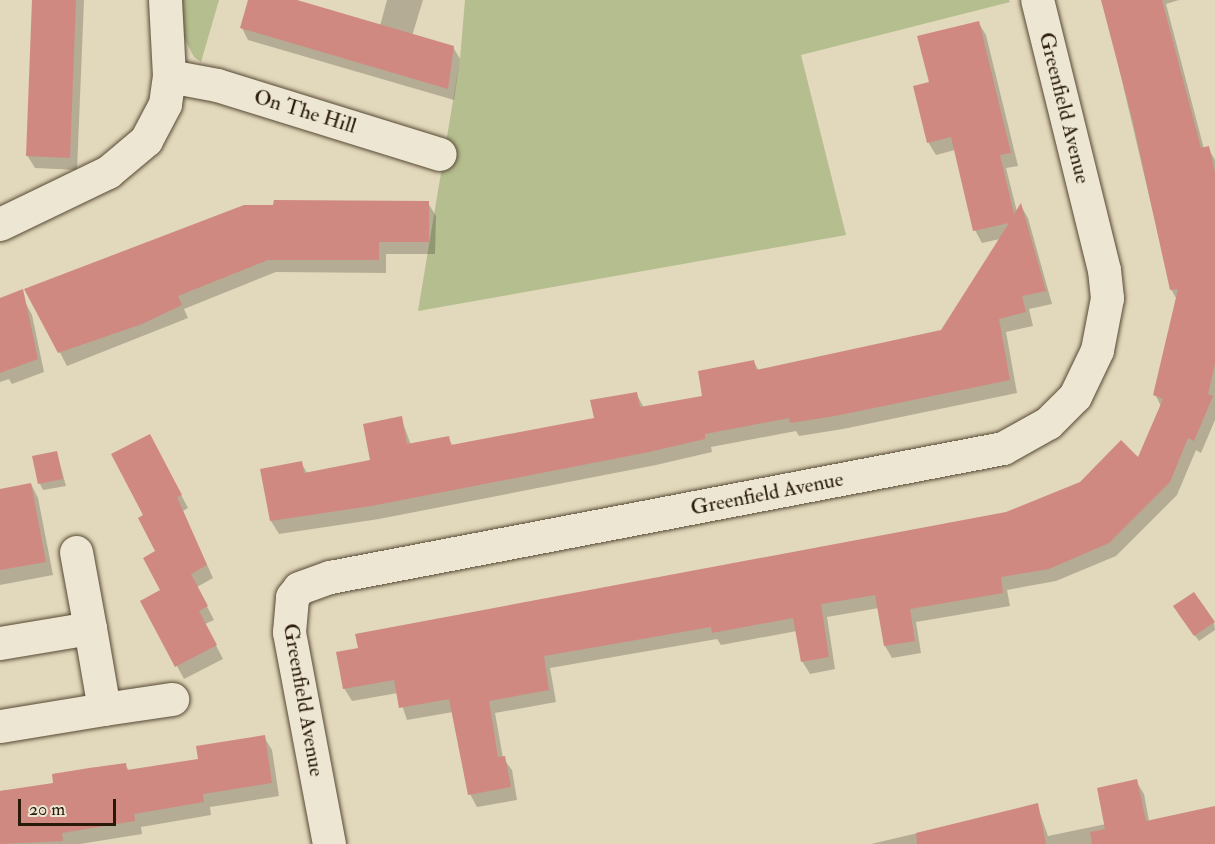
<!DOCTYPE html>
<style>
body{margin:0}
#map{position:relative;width:1215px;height:844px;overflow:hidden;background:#e2d8bb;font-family:"IM FELL Double Pica",serif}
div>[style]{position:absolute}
.green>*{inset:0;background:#b5be8e}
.shadow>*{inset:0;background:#0003}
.building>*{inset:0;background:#d08981}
.roads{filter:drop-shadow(0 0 2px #574935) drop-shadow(0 0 2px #574935)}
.minor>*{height:33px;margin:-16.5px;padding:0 16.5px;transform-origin:16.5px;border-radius:16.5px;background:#ece6d3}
span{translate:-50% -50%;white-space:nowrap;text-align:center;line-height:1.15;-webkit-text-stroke:6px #ece6d3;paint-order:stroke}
.street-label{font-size:21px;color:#291908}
.scale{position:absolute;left:18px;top:799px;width:98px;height:27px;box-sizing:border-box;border:3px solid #291908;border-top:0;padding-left:8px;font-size:18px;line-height:21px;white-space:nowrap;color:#291908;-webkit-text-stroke:4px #ece6d3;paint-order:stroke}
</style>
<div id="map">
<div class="green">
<div style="clip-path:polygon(178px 0,219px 0,201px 62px,194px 57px,182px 34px)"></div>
<div style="clip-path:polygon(465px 0,1009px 0,1010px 2px,801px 55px,846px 235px,418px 311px,460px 59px)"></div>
</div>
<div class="shadow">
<div style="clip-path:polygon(34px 0,84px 0,77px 170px,35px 168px,27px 155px)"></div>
<div style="clip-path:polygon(250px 0,292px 0,380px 26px,387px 0,423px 0,412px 36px,453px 47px,460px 59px,454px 100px,248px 40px,242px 28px)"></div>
<div style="clip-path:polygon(1103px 0,1179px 0,1166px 4px,1204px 149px,1208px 148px,1215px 160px,1215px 420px,1201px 453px,1196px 450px,1177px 495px,1116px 556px,1056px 581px,1007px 590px,1010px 606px,916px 622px,921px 653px,892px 658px,885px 646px,879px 608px,827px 617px,835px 669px,810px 674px,802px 661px,797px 631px,721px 645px,717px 639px,550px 668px,556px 702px,495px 713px,503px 758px,512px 770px,517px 800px,477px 807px,470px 794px,453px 712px,407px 720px,398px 693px,352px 701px,344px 688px,1007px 514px,1138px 460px,1161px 406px,1155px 394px,1177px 300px,1171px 289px)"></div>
<div style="clip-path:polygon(978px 22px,986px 35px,1018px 166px,1006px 168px,1017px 212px,1021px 206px,1028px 218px,1052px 304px,1029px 309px,1033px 326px,1006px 332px,1017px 393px,843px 429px,799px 436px,796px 431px,711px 447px,712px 452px,656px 465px,379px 519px,279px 534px,271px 521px,301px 462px,307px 473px,371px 461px,401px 418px,411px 445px,448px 438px,453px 446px,595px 419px,636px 393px,644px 408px,704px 397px,754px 362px,759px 371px,942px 332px,1000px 239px,982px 243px,975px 230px,955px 150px,936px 155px,928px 142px,931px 84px)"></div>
<div style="clip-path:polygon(428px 203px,436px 216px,435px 254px,386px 254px,386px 273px,276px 272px,184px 309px,188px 318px,67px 366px,27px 289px,275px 207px)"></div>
<div style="clip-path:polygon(0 299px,25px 302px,32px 315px,44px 372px,12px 384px,9px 379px,0 382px)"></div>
<div style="clip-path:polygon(156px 448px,188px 508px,183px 511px,213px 578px,197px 587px,214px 620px,205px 624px,223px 659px,184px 679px,142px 601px,162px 591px,157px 552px,145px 516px)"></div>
<div style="clip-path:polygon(57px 453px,66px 486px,43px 490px,40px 484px)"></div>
<div style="clip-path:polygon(31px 484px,38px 498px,53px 575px,0 585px,0 500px)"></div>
<div style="clip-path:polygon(1178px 613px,1214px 623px,1215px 630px,1199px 641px)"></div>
<div style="clip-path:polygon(264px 737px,272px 750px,279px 796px,210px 807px,211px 815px,141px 827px,142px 834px,80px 844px,0 844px,0 791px,55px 784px,125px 764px,129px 771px,200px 760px)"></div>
<div style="clip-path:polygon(1136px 781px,1144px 794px,1149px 821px,1215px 808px,1215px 844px,871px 844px,1037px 805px,1048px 836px,1106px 824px)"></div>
</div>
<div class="building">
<div style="clip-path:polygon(32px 0,76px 0,70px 158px,26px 156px)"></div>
<div style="clip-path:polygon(248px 0,297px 0,454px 46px,448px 89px,240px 28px)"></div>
<div style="clip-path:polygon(1101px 0,1162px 0,1201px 148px,1209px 146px,1215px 172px,1215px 364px,1208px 394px,1213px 396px,1194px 441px,1188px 438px,1170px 482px,1109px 543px,1049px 569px,1001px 577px,1003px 593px,910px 609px,915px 641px,884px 646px,875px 595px,821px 604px,829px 657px,801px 662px,793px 618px,712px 633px,711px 627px,544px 656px,549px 690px,489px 701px,498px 757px,505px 756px,511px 787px,468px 795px,449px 699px,399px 708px,394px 680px,343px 689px,336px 652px,358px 648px,355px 634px,1006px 512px,1080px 482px,1121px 440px,1138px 457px,1163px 399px,1153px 395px,1178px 289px,1170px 290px,1133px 122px)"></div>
<div style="clip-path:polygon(979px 21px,1011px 153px,1000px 155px,1014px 214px,1021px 203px,1046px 291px,1022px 296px,1026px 312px,999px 319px,1010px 380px,835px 416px,790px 423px,789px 418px,705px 434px,705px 439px,649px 452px,371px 506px,270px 521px,260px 469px,302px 461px,304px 473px,370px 460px,363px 424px,402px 416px,407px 444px,449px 436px,451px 445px,594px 418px,590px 400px,637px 392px,640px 407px,702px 396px,698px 371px,754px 360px,756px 370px,941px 330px,1009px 223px,973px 231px,951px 137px,927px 143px,913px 86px,929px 82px,917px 36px)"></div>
<div style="clip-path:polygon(274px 200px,429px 201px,429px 242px,379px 242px,379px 260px,268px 260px,178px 296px,182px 305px,142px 324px,58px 353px,24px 289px,244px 205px,273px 205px)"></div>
<div style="clip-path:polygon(23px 289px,38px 359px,0 373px,0 298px)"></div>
<div style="clip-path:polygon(150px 434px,182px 495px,177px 497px,207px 565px,191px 574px,208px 606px,199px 611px,217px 645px,175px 667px,140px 601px,160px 590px,143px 558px,155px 551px,138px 518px,143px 515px,111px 454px)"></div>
<div style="clip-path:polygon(57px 451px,63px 479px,38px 484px,32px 456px)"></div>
<div style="clip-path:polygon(31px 483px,46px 562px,0 570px,0 489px)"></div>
<div style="clip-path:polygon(1194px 592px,1215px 622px,1194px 636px,1173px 606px)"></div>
<div style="clip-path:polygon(265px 735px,272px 783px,203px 794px,204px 802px,134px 814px,135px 821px,62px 833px,63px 841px,0 844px,0 791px,53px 783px,52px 774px,89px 768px,126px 763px,127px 770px,198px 759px,196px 746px)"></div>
<div style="clip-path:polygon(1137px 779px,1146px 821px,1215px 806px,1215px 844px,1092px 844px,1090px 832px,1105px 829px,1097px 788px)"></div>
<div style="clip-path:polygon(1038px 803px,1046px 844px,917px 844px,916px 833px)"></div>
</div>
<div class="roads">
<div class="minor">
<div style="left:169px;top:76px;width:49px;rotate:10.6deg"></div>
<div style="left:217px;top:85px;width:233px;rotate:17.2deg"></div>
<div style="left:0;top:224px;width:120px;rotate:-25.7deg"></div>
<div style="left:108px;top:172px;width:50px;rotate:-40.1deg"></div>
<div style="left:146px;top:140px;width:41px;rotate:-62.2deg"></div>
<div style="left:165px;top:104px;width:28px;rotate:-82deg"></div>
<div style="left:169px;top:76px;width:76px;rotate:-93deg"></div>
<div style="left:76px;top:552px;width:77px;rotate:79.6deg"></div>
<div style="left:0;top:643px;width:91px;rotate:-9.5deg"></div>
<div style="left:90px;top:628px;width:82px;rotate:80.2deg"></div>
<div style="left:104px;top:709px;width:105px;rotate:170.7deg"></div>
<div style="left:104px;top:709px;width:69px;rotate:-8.4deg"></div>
<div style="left:329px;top:844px;width:216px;rotate:-100.7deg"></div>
<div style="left:289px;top:632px;width:35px;rotate:-85deg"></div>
<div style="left:292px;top:597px;width:11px;rotate:-52deg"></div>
<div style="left:299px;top:588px;width:33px;rotate:-20deg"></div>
<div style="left:330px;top:577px;width:685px;rotate:-10.85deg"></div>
<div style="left:1003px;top:448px;width:51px;rotate:-29.1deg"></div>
<div style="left:1048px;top:423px;width:38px;rotate:-45deg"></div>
<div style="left:1075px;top:396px;width:51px;rotate:-64.4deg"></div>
<div style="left:1097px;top:350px;width:53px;rotate:-79.1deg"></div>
<div style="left:1107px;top:298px;width:28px;rotate:-96deg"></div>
<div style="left:1104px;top:270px;width:278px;rotate:-103.9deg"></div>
</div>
</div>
<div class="street-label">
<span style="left:1064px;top:108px;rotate:76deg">Greenfield Avenue</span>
<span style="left:305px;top:112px;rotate:17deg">On The Hill</span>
<span style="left:767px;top:494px;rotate:-11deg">Greenfield Avenue</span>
<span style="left:303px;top:700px;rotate:80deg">Greenfield Avenue</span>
</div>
<div class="scale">20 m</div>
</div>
